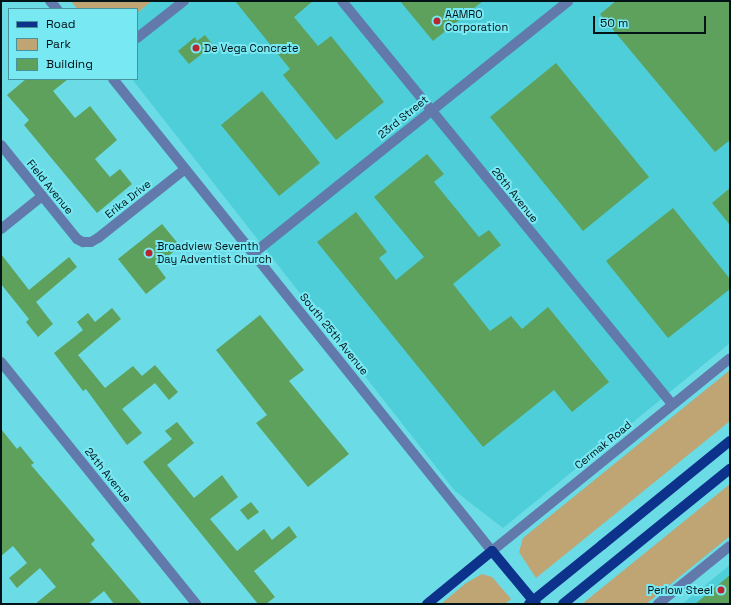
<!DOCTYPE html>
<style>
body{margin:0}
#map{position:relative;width:731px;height:605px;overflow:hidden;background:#6bdbe5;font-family:"Space Grotesk",sans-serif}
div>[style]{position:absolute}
.built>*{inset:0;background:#4dced9}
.green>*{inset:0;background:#bfa573}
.building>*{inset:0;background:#5ea15c}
.minor>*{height:10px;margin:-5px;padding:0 5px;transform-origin:5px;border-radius:5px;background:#617aab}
.major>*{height:10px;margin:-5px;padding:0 5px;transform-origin:5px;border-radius:5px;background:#0d328b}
.major-bridge>*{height:10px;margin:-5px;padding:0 5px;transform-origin:5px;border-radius:5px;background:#0d328b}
.dots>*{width:11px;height:11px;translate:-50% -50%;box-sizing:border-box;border:2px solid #78e8f3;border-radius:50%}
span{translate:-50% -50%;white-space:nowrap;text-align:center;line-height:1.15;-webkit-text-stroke:4px #78e8f3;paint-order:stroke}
.poi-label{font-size:11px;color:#001316}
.left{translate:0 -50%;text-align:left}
.right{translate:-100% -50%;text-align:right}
.street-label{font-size:11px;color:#001316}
.frame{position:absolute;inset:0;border:2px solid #001316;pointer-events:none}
.legend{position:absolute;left:8px;top:8px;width:130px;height:72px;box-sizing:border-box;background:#78e8f3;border:1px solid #48939b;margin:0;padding:5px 7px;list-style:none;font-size:12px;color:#001316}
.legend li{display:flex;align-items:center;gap:8px;height:20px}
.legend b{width:20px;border:1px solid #48939b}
.scale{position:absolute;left:593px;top:16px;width:113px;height:18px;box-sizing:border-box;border:2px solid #001316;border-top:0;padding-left:5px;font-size:12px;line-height:14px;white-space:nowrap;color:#001316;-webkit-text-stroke:3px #78e8f3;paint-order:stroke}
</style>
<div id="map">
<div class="built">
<div style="clip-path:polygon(152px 1px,730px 1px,730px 343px,503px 528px,455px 491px,132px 79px,137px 79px,137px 13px)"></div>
<div style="clip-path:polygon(730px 565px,730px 604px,682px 604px)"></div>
</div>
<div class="green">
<div style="clip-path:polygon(71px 1px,152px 1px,137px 13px,137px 9px,77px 9px)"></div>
<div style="clip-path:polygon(730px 370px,730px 421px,536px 578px,519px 552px,523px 538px)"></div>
<div style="clip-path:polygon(730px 484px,730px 536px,646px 604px,582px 604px)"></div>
<div style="clip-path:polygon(482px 574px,492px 577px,511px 599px,505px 604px,441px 604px,466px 583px)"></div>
</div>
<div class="building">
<div style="clip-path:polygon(235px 1px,313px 1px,294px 17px,318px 46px,331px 36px,384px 102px,336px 140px,283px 75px,290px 69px)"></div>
<div style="clip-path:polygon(400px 1px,483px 1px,433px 41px)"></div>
<div style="clip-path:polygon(616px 1px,730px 1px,730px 140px,715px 152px,600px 14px)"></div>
<div style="clip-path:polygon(205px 35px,213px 45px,189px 64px,178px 51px,195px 37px,197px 41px)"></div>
<div style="clip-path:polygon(556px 63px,649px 177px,583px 231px,490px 117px)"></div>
<div style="clip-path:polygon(26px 79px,68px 79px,53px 91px,75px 118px,90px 106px,117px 140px,95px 159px,110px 177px,120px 169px,132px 184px,97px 213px,24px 125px,29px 120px,7px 95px)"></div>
<div style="clip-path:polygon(262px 91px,320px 163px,279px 196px,221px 125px)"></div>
<div style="clip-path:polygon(427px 154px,444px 174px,434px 182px,479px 237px,489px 230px,501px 245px,453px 284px,490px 331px,511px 316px,522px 329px,548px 307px,609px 382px,572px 412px,554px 390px,483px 447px,317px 242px,356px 212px,387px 252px,379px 258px,396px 280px,424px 257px,374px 197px)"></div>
<div style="clip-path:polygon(730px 188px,730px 225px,712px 203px)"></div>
<div style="clip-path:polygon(673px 208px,730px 279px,730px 289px,668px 338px,606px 261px)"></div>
<div style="clip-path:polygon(162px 224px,180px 246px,157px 266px,166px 278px,146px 294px,118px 259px)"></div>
<div style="clip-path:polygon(1px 254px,29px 290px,69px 257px,77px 267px,36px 302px,53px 324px,38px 337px,26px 322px,29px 319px,1px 284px)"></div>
<div style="clip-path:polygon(112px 308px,121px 319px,78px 355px,105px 388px,133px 366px,142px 376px,155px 365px,178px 392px,169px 400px,155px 383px,122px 409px,142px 433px,127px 445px,86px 389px,83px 391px,54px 353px,83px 330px,77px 322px,88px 313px,95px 322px)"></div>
<div style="clip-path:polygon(260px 315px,304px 370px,289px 381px,349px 454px,308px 487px,256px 423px,267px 415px,216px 350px)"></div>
<div style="clip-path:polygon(177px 422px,194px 443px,167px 465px,194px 498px,222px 475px,238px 497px,210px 519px,237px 551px,264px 529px,272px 540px,289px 526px,297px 537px,254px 571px,275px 597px,266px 604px,258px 604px,143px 462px,172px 439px,165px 431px)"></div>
<div style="clip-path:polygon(1px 429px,17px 449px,20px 446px,34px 463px,31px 465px,95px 540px,91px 544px,142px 604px,114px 604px,104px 591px,88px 604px,35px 604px,56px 587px,40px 568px,17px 588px,9px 578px,27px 563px,13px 546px,1px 556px)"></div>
<div style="clip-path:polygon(251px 502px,259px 512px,248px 520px,240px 510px)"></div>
<div style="clip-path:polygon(730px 575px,730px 604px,695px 604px)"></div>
</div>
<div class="minor">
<div style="left:50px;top:1px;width:11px;rotate:49deg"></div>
<div style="left:342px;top:1px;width:521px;rotate:50.69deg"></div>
<div style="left:137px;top:38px;width:60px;rotate:-38.2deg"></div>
<div style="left:113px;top:79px;width:605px;rotate:51.24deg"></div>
<div style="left:492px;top:551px;width:306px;rotate:-39deg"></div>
<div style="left:1px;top:145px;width:121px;rotate:51deg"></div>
<div style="left:77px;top:239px;width:7px;rotate:27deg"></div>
<div style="left:83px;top:242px;width:8px"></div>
<div style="left:91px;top:242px;width:8px;rotate:-30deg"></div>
<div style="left:98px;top:238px;width:111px;rotate:-38.4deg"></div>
<div style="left:1px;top:229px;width:53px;rotate:-38.8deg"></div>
<div style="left:254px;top:253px;width:403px;rotate:-38.7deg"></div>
<div style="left:1px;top:362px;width:311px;rotate:51.1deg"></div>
<div style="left:658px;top:604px;width:92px;rotate:-38.9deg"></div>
</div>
<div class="major">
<div style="left:602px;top:545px;width:165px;rotate:-39.1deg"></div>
<div style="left:427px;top:604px;width:84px;rotate:-39.2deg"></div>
<div style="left:492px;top:551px;width:69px;rotate:50.3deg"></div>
<div style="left:563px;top:604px;width:215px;rotate:-39deg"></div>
</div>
<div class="major-bridge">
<div style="left:529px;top:604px;width:94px;rotate:-38.9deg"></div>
</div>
<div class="dots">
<div style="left:437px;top:21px;background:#b82730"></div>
<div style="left:196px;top:48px;background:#b82730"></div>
<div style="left:149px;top:253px;background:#b82730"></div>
<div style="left:721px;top:590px;background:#b82730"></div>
</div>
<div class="poi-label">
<span class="left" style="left:445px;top:21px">AAMRO<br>Corporation</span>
<span class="left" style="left:204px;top:48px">De Vega Concrete</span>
<span class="left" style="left:157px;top:253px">Broadview Seventh<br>Day Adventist Church</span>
<span class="right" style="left:713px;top:590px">Perlow Steel</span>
</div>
<div class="street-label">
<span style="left:403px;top:117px;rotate:-39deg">23rd Street</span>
<span style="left:50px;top:187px;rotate:51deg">Field Avenue</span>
<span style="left:515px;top:195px;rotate:51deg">26th Avenue</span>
<span style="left:128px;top:199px;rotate:-38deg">Erika Drive</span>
<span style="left:334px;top:334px;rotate:51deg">South 25th Avenue</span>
<span style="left:603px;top:445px;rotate:-39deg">Cermak Road</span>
<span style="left:108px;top:475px;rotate:51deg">24th Avenue</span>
</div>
<div class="frame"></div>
<ul class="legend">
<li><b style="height:5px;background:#0d328b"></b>Road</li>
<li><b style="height:11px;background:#bfa573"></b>Park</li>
<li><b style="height:11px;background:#5ea15c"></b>Building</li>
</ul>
<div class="scale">50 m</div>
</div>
